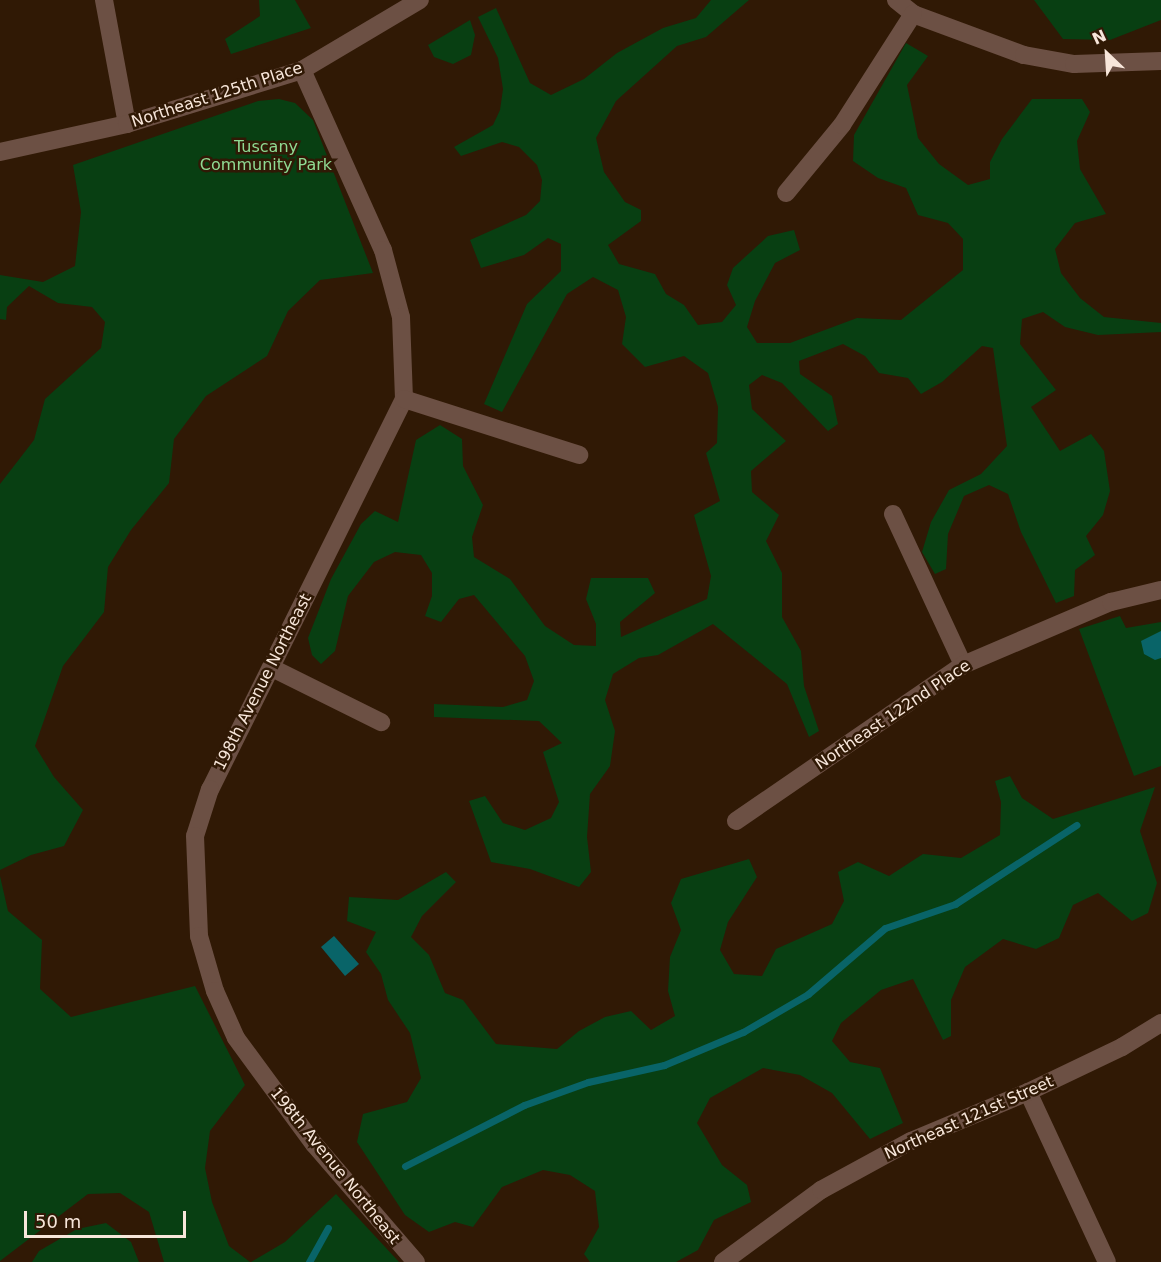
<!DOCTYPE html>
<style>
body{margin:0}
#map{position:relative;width:1161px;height:1262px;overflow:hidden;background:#301905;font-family:"DejaVu Sans",sans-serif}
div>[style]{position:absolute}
.green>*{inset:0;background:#083f12}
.water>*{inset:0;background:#096468}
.stream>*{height:7px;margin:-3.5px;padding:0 3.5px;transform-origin:3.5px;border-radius:3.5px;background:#096468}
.street>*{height:18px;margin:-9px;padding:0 9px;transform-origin:9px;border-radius:9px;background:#6c5044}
span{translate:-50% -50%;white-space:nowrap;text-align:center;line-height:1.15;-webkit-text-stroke:5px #301905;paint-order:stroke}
.street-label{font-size:16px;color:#f7e6da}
.park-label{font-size:16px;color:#8fda93}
.north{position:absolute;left:1077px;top:24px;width:60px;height:60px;-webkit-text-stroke:4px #301905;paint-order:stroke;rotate:335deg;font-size:16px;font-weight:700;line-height:24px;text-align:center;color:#f7e6da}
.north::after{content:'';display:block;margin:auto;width:21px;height:27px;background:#f7e6da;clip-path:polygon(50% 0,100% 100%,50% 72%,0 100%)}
.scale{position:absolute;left:24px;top:1211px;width:162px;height:27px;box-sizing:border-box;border:3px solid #f7e6da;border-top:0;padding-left:8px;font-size:18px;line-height:21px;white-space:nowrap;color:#f7e6da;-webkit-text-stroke:4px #301905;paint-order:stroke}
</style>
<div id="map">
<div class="green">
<div style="clip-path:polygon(259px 0,295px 0,311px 28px,231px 54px,225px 39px,260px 16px)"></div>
<div style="clip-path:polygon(711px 0,749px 0,706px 37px,677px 46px,616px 101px,596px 138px,604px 172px,625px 202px,641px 210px,641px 221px,608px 245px,619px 264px,655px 274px,666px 294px,684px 305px,698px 325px,722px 322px,736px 305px,727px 285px,733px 268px,768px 236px,794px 230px,800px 250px,775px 263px,755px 301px,747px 327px,757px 343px,790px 343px,857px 318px,901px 320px,963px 270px,963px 239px,948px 223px,918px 215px,906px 188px,878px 178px,853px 161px,854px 135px,906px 43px,928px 56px,907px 85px,918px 138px,939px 164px,968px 185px,990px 179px,990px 162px,1002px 139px,1032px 99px,1082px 99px,1090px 112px,1077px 141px,1080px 169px,1106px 214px,1075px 223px,1055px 249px,1061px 273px,1080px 298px,1104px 317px,1161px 323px,1161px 332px,1098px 335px,1065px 327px,1043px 312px,1022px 319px,1020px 344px,1056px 390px,1031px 407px,1060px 451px,1091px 434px,1104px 451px,1110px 491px,1103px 515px,1086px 536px,1095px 555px,1075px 570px,1074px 596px,1056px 603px,1021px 532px,1008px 494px,989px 485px,964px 496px,948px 534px,946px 569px,935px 574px,922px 552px,931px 522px,949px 490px,981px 474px,1007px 446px,993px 348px,982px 346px,942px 382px,921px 394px,908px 378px,879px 373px,865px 356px,843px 344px,799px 361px,800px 374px,832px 396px,838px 424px,828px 431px,782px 383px,762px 375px,749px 385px,752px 409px,786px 441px,751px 471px,752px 492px,779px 515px,766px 541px,782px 573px,782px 617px,801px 651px,804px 686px,819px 731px,809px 737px,787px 684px,713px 624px,658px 655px,639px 658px,613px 674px,605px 700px,615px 731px,610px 766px,590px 794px,587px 837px,591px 872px,579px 887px,530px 869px,491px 862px,469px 801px,485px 796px,503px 823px,525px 830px,551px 818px,559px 802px,543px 752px,562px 743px,539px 721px,434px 717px,434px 704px,503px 707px,527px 700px,534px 681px,525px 656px,474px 595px,459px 599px,441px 622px,425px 616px,432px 596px,432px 573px,421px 555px,395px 552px,374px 562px,348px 596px,335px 651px,321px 664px,312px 655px,308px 638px,331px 579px,361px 524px,375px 511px,398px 522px,416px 440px,440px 425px,462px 439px,463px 466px,483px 505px,472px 537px,474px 557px,510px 579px,545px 626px,574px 645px,596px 646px,596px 624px,586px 599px,591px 578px,648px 578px,655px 593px,620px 622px,621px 637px,707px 599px,711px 576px,694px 515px,720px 501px,706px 453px,717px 443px,718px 407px,708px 373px,684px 356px,645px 367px,622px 344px,626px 317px,618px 290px,593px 277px,567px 294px,502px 412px,484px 404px,527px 304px,561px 271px,561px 244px,548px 238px,524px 255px,481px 268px,470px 240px,526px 215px,540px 201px,542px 180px,537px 165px,519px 147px,502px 142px,461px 156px,454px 147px,493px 125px,500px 110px,503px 89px,498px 58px,478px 17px,496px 8px,530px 83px,551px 95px,584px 79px,617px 53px,663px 28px,696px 18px)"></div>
<div style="clip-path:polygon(1034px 0,1161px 0,1161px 20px,1110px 40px,1063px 39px)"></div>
<div style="clip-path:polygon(470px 20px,475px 35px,471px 55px,453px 64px,434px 57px,428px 45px)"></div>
<div style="clip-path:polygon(279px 99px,295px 103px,313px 120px,373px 273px,320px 280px,288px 311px,267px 356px,206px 396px,174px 439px,169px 483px,131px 530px,108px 567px,104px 612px,63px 666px,35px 746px,54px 777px,83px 810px,64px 846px,31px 855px,0 870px,0 484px,34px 440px,45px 399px,101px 348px,105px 322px,92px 307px,58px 303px,29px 286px,7px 307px,6px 320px,0 319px,0 275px,43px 282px,75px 266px,81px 212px,73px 165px,258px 101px)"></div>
<div style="clip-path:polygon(1120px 616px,1126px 628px,1161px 622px,1161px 766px,1134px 776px,1079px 629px)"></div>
<div style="clip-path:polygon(1010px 776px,1022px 798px,1053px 819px,1155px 787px,1140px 831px,1157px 883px,1148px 913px,1132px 921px,1098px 893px,1073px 905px,1059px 938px,1036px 949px,1003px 939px,965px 967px,951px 1000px,951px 1036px,943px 1040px,913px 979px,881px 990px,841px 1023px,832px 1041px,850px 1062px,880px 1068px,903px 1123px,870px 1139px,832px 1093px,800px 1075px,763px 1068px,710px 1098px,697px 1123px,722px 1165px,747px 1185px,751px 1202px,714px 1220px,698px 1250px,676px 1262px,590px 1262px,584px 1254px,599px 1227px,595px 1191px,570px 1175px,543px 1170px,502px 1187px,473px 1227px,455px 1222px,429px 1232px,405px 1215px,357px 1142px,363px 1114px,407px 1102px,421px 1078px,410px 1033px,388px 1000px,381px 974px,366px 952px,376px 932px,347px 921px,349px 897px,398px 900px,446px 872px,456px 882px,422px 916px,411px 937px,429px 955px,445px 993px,463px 1000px,496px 1044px,557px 1049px,579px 1031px,605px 1017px,631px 1011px,651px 1030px,675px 1016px,668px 991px,670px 957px,681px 930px,671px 903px,681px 879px,749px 859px,757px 877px,728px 922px,720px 950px,734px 974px,762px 976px,776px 949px,832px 924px,844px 901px,838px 872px,858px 862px,889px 876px,923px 854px,961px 858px,1000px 835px,1001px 802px,995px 781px)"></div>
<div style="clip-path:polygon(0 876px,8px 911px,42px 940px,40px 989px,71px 1017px,195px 986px,245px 1085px,210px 1131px,205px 1168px,212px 1202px,229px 1246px,250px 1262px,164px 1262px,149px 1212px,120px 1193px,88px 1194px,0 1261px)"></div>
<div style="clip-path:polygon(336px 1194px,399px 1262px,251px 1262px,285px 1242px)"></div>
<div style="clip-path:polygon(106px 1223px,131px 1242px,139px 1262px,32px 1262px,39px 1251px,77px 1229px)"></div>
</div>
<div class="water">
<div style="clip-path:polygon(1161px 631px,1161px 658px,1155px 660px,1144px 654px,1141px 641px)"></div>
<div style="clip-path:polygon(334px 936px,359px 964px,345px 976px,321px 947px)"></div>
</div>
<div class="stream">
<div style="left:405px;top:1166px;width:134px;rotate:-27.1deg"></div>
<div style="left:524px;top:1105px;width:68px;rotate:-19.8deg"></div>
<div style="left:588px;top:1082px;width:78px;rotate:-12.6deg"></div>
<div style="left:664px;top:1065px;width:86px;rotate:-22.7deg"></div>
<div style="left:743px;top:1032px;width:75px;rotate:-30.3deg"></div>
<div style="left:808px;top:994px;width:101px;rotate:-40.6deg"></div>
<div style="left:885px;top:928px;width:74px;rotate:-18.9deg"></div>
<div style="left:955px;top:904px;width:145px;rotate:-33.1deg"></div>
<div style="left:309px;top:1262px;width:39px;rotate:-61deg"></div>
</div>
<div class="street">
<div style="left:104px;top:0;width:126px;rotate:79.5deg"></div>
<div style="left:896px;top:0;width:22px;rotate:39deg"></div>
<div style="left:913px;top:14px;width:118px;rotate:20.3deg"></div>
<div style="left:1024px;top:55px;width:51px;rotate:10.2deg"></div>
<div style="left:1074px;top:64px;width:87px;rotate:-2deg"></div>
<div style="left:302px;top:70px;width:197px;rotate:65.8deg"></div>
<div style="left:383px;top:250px;width:69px;rotate:75deg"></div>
<div style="left:401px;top:317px;width:82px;rotate:87.9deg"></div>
<div style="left:404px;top:399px;width:436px;rotate:116.4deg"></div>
<div style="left:210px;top:789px;width:49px;rotate:107.7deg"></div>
<div style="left:195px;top:836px;width:100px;rotate:87.7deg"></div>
<div style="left:199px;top:936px;width:57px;rotate:73.8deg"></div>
<div style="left:215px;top:991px;width:51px;rotate:65.9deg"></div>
<div style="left:236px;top:1038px;width:132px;rotate:53.7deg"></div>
<div style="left:314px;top:1144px;width:156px;rotate:49.2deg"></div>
<div style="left:0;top:152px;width:130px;rotate:-12.4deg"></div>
<div style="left:127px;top:124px;width:183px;rotate:-17.1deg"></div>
<div style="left:302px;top:70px;width:137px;rotate:-30.7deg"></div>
<div style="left:786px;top:193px;width:88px;rotate:-50.5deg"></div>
<div style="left:842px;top:125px;width:132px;rotate:-57.4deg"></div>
<div style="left:404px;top:399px;width:184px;rotate:17.7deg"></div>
<div style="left:893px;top:514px;width:166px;rotate:65.1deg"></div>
<div style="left:272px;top:668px;width:122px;rotate:26.4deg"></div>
<div style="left:736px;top:821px;width:275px;rotate:-34.5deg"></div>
<div style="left:963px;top:665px;width:161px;rotate:-23.1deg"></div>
<div style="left:1111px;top:602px;width:51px;rotate:-13.5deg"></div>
<div style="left:1028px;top:1092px;width:187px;rotate:65.1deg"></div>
<div style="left:723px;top:1262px;width:122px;rotate:-36.3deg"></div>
<div style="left:821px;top:1190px;width:102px;rotate:-28.6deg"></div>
<div style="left:911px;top:1141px;width:127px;rotate:-22.7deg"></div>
<div style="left:1028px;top:1092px;width:104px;rotate:-25.6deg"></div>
<div style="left:1122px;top:1047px;width:46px;rotate:-31.6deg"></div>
</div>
<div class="street-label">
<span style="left:217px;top:95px;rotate:-18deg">Northeast 125th Place</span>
<span style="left:263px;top:682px;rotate:-63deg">198th Avenue Northeast</span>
<span style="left:893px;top:715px;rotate:-34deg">Northeast 122nd Place</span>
<span style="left:969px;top:1118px;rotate:-24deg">Northeast 121st Street</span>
<span style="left:335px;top:1166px;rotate:51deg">198th Avenue Northeast</span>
</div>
<div class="park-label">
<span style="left:266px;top:156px">Tuscany<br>Community Park</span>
</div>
<div class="north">N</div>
<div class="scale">50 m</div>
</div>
